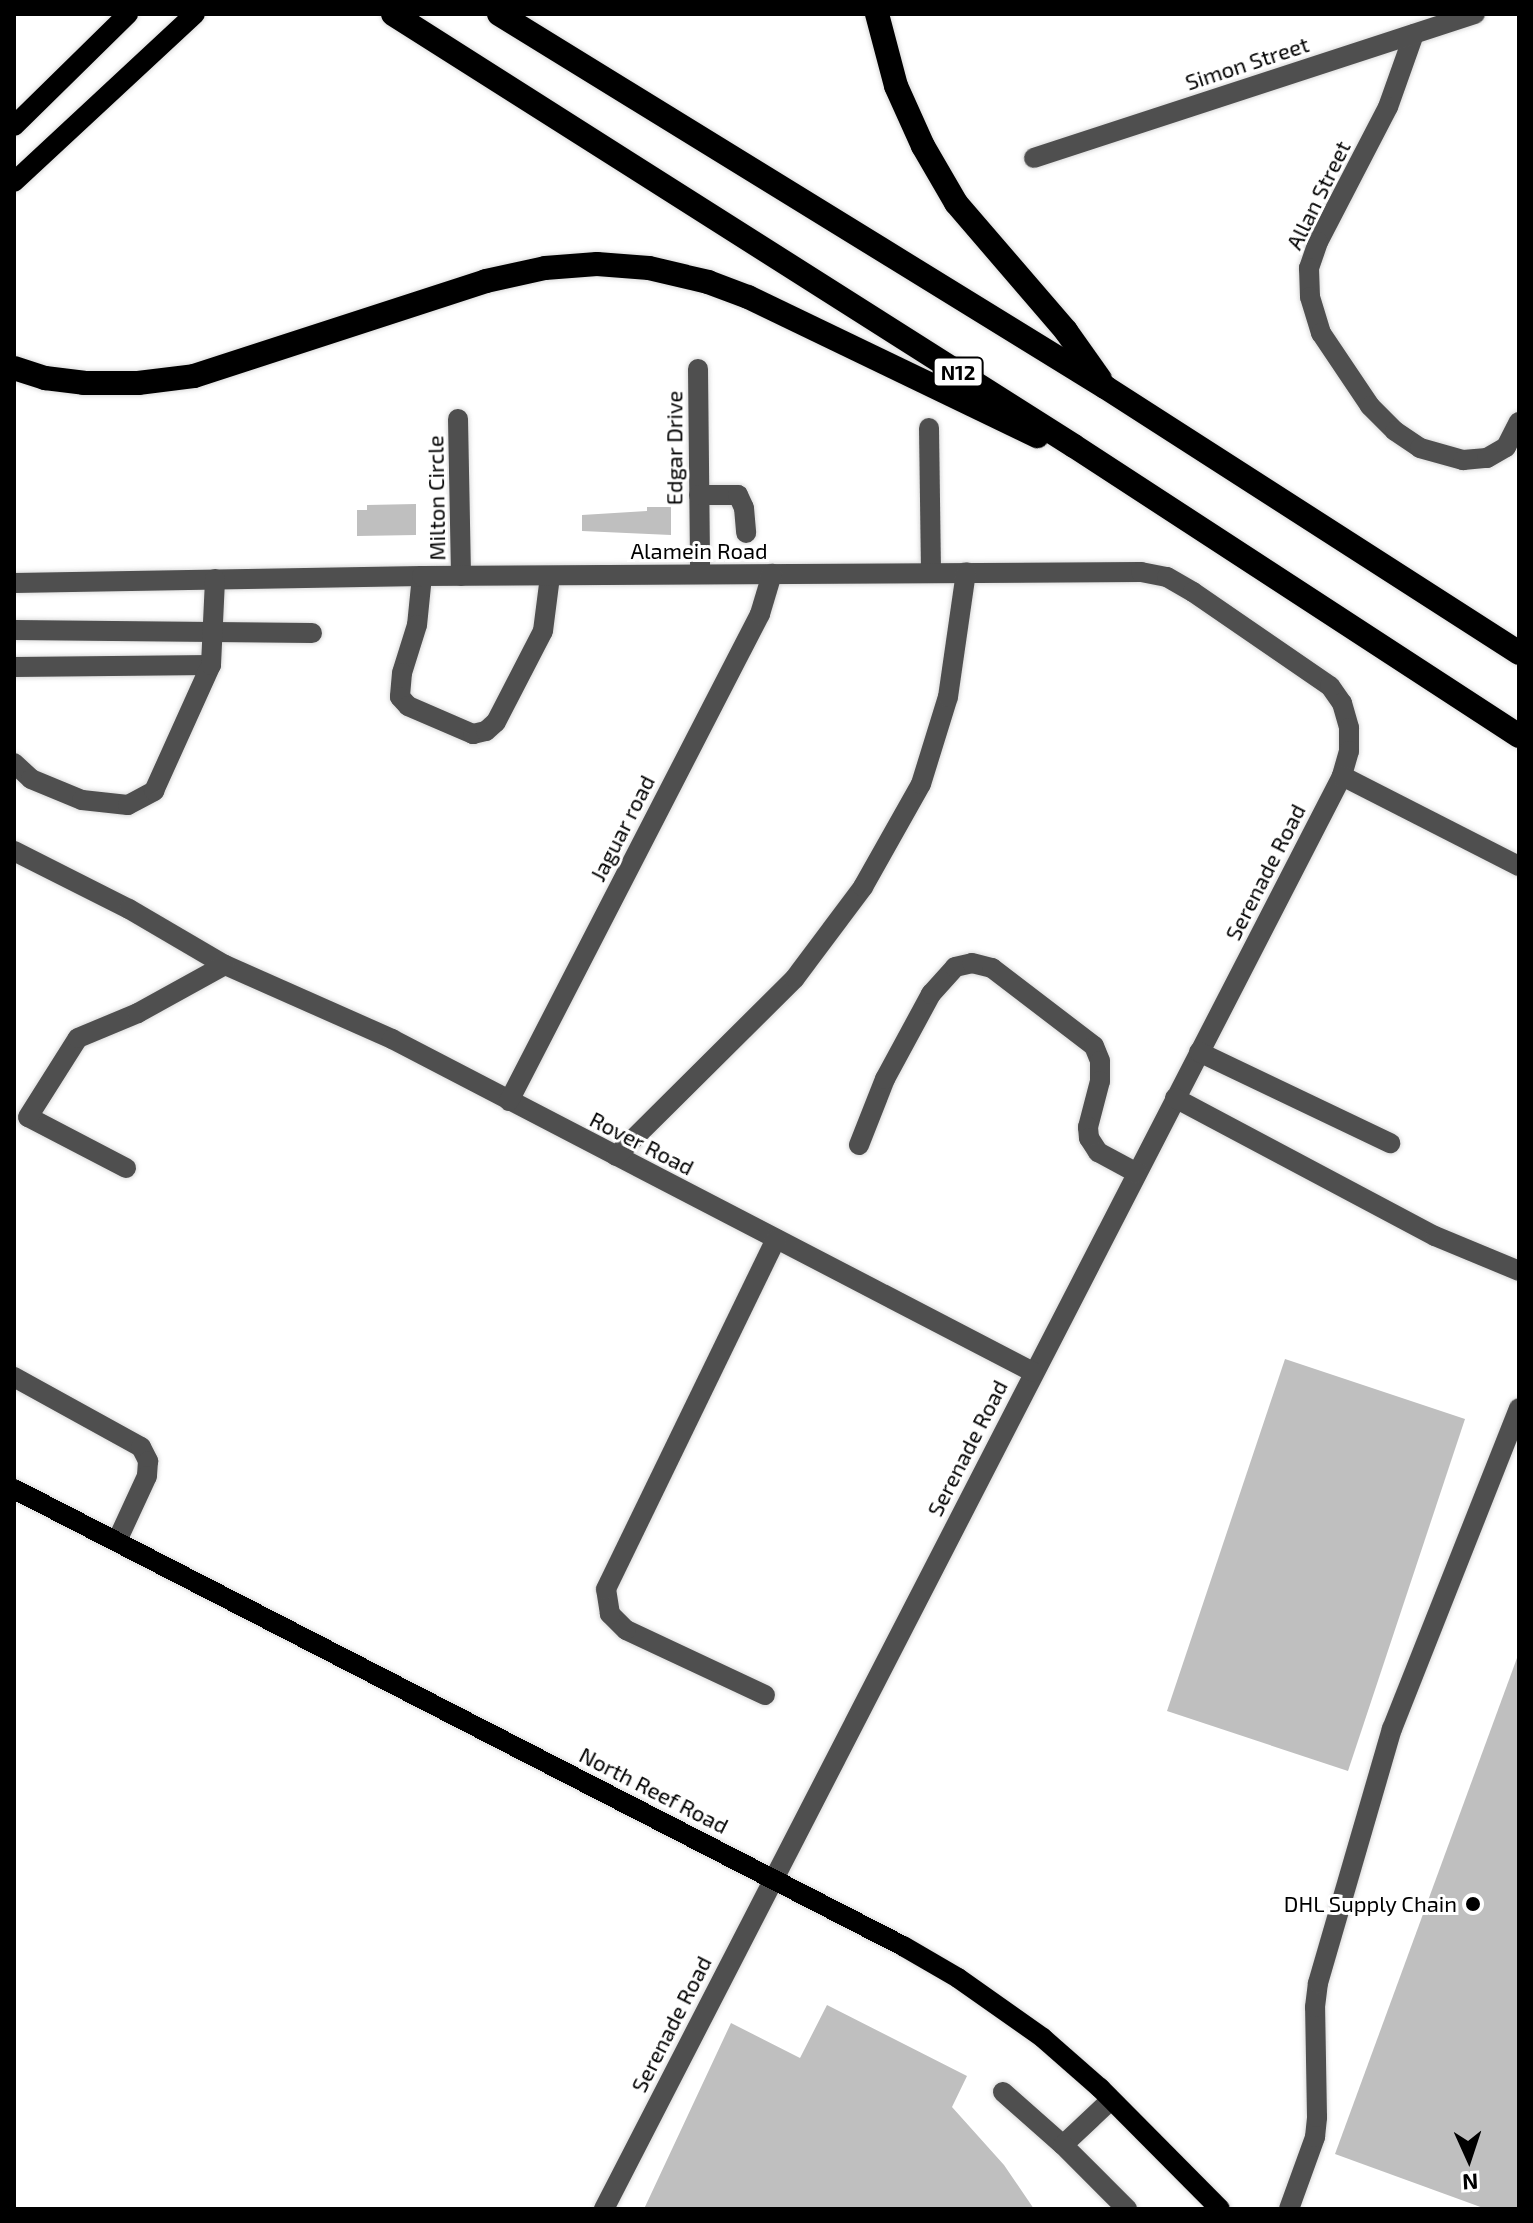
<!DOCTYPE html>
<style>
body{margin:0}
#map{position:relative;width:1533px;height:2223px;overflow:hidden;background:#fff;font-family:"Exo 2",sans-serif}
div>[style]{position:absolute}
.building>*{inset:0;background:#bfbfbf}
.roads{filter:drop-shadow(0 0 2px #dbdbdb) drop-shadow(0 0 2px #dbdbdb)}
.minor>*{height:20px;margin:-10px;padding:0 10px;transform-origin:10px;border-radius:10px;background:#4f4f4f}
.major>*{height:20px;margin:-10px;padding:0 10px;transform-origin:10px;border-radius:10px;background:#000}
.highway>*{height:24px;margin:-12px;padding:0 12px;transform-origin:12px;border-radius:12px;background:#000}
.dots>*{width:22px;height:22px;translate:-50% -50%;box-sizing:border-box;border:4px solid #fff;border-radius:50%}
span{translate:-50% -50%;white-space:nowrap;text-align:center;line-height:1.15;-webkit-text-stroke:6px #fff;paint-order:stroke}
.shield-label span{padding:2px 6px;background:#fff;border:2px solid;border-radius:6px;-webkit-text-stroke-width:0}
.shield-label{font-size:20px;color:#000;font-weight:700}
.street-label{font-size:22px;color:#000}
.poi-label{font-size:22px;color:#000}
.right{translate:-100% -50%;text-align:right}
.frame{position:absolute;inset:0;border:16px solid #000;pointer-events:none}
.north{position:absolute;left:1429px;top:2119px;width:80px;height:80px;-webkit-text-stroke:6px #fff;paint-order:stroke;rotate:177deg;font-size:22px;font-weight:700;line-height:32px;text-align:center;color:#000}
.north::after{content:'';display:block;margin:auto;width:28px;height:36px;background:#000;clip-path:polygon(50% 0,100% 100%,50% 72%,0 100%)}
</style>
<div id="map">
<div class="building">
<div style="clip-path:polygon(416px 504px,416px 535px,357px 536px,357px 510px,367px 510px,367px 505px)"></div>
<div style="clip-path:polygon(647px 507px,671px 507px,671px 535px,582px 531px,582px 515px,647px 511px)"></div>
<div style="clip-path:polygon(1285px 1359px,1465px 1419px,1348px 1771px,1167px 1711px)"></div>
<div style="clip-path:polygon(1517px 1658px,1519px 2209px,1486px 2209px,1335px 2154px)"></div>
<div style="clip-path:polygon(827px 2005px,967px 2076px,952px 2107px,1004px 2165px,1034px 2209px,644px 2209px,731px 2023px,800px 2058px)"></div>
</div>
<div class="roads">
<div class="minor">
<div style="left:1414px;top:34px;width:77px;rotate:109.6deg"></div>
<div style="left:1388px;top:107px;width:152px;rotate:117.4deg"></div>
<div style="left:1318px;top:242px;width:28px;rotate:109deg"></div>
<div style="left:1309px;top:268px;width:29px;rotate:88deg"></div>
<div style="left:1310px;top:297px;width:38px;rotate:73deg"></div>
<div style="left:1321px;top:333px;width:88px;rotate:56.1deg"></div>
<div style="left:1370px;top:406px;width:35px;rotate:45deg"></div>
<div style="left:1395px;top:431px;width:30px;rotate:34deg"></div>
<div style="left:1420px;top:448px;width:45px;rotate:15.6deg"></div>
<div style="left:1463px;top:460px;width:24px;rotate:-5deg"></div>
<div style="left:1487px;top:458px;width:22px;rotate:-30deg"></div>
<div style="left:1506px;top:447px;width:28px;rotate:-63deg"></div>
<div style="left:1034px;top:158px;width:464px;rotate:-18.1deg"></div>
<div style="left:698px;top:369px;width:205px;rotate:89.4deg"></div>
<div style="left:458px;top:419px;width:157px;rotate:88.9deg"></div>
<div style="left:929px;top:428px;width:144px;rotate:89.2deg"></div>
<div style="left:699px;top:495px;width:39px"></div>
<div style="left:738px;top:495px;width:14px;rotate:65deg"></div>
<div style="left:744px;top:508px;width:25px;rotate:85deg"></div>
<div style="left:422px;top:576px;width:49px;rotate:95.8deg"></div>
<div style="left:417px;top:625px;width:50px;rotate:107.4deg"></div>
<div style="left:402px;top:673px;width:24px;rotate:95deg"></div>
<div style="left:400px;top:697px;width:12px;rotate:48deg"></div>
<div style="left:408px;top:706px;width:71px;rotate:23.3deg"></div>
<div style="left:473px;top:734px;width:13px;rotate:-13deg"></div>
<div style="left:486px;top:731px;width:13px;rotate:-42deg"></div>
<div style="left:496px;top:722px;width:102px;rotate:-62.7deg"></div>
<div style="left:543px;top:631px;width:55px;rotate:-82.7deg"></div>
<div style="left:14px;top:583px;width:408px;rotate:-1deg"></div>
<div style="left:422px;top:576px;width:719px;rotate:-0.32deg"></div>
<div style="left:1141px;top:572px;width:26px;rotate:11deg"></div>
<div style="left:1167px;top:577px;width:30px;rotate:30deg"></div>
<div style="left:1193px;top:592px;width:166px;rotate:34.5deg"></div>
<div style="left:1330px;top:686px;width:21px;rotate:55deg"></div>
<div style="left:1342px;top:703px;width:26px;rotate:74deg"></div>
<div style="left:1349px;top:728px;width:23px;rotate:90deg"></div>
<div style="left:1349px;top:751px;width:26px;rotate:106deg"></div>
<div style="left:1342px;top:776px;width:1612px;rotate:117.25deg"></div>
<div style="left:14px;top:630px;width:298px;rotate:0.6deg"></div>
<div style="left:14px;top:667px;width:197px;rotate:-0.6deg"></div>
<div style="left:14px;top:763px;width:23px;rotate:43deg"></div>
<div style="left:31px;top:779px;width:55px;rotate:22.4deg"></div>
<div style="left:82px;top:800px;width:46px;rotate:6.2deg"></div>
<div style="left:128px;top:805px;width:30px;rotate:-28deg"></div>
<div style="left:154px;top:791px;width:138px;rotate:-65.7deg"></div>
<div style="left:211px;top:665px;width:86px;rotate:-87.3deg"></div>
<div style="left:1342px;top:776px;width:199px;rotate:27deg"></div>
<div style="left:14px;top:851px;width:129px;rotate:26.8deg"></div>
<div style="left:129px;top:909px;width:111px;rotate:30.3deg"></div>
<div style="left:225px;top:965px;width:183px;rotate:23.9deg"></div>
<div style="left:392px;top:1039px;width:722px;rotate:27.45deg"></div>
<div style="left:1199px;top:1052px;width:212px;rotate:25.5deg"></div>
<div style="left:1175px;top:1098px;width:294px;rotate:28deg"></div>
<div style="left:1435px;top:1236px;width:91px;rotate:22.6deg"></div>
<div style="left:509px;top:1101px;width:548px;rotate:-62.73deg"></div>
<div style="left:760px;top:614px;width:42px;rotate:-73.3deg"></div>
<div style="left:859px;top:1145px;width:71px;rotate:-68.5deg"></div>
<div style="left:885px;top:1079px;width:97px;rotate:-61.6deg"></div>
<div style="left:931px;top:994px;width:36px;rotate:-48deg"></div>
<div style="left:955px;top:967px;width:17px;rotate:-13deg"></div>
<div style="left:972px;top:963px;width:21px;rotate:14deg"></div>
<div style="left:992px;top:968px;width:128px;rotate:37.4deg"></div>
<div style="left:1094px;top:1046px;width:16px;rotate:68deg"></div>
<div style="left:1100px;top:1061px;width:20px;rotate:90deg"></div>
<div style="left:1100px;top:1081px;width:48px;rotate:104.6deg"></div>
<div style="left:1088px;top:1127px;width:11px;rotate:85deg"></div>
<div style="left:1089px;top:1138px;width:17px;rotate:57deg"></div>
<div style="left:1098px;top:1152px;width:44px;rotate:28.3deg"></div>
<div style="left:616px;top:1156px;width:252px;rotate:-44.8deg"></div>
<div style="left:795px;top:978px;width:114px;rotate:-53.2deg"></div>
<div style="left:863px;top:887px;width:118px;rotate:-60.6deg"></div>
<div style="left:921px;top:784px;width:91px;rotate:-72.8deg"></div>
<div style="left:948px;top:697px;width:126px;rotate:-81.8deg"></div>
<div style="left:126px;top:1168px;width:110px;rotate:-152.5deg"></div>
<div style="left:28px;top:1117px;width:93px;rotate:-57.7deg"></div>
<div style="left:78px;top:1038px;width:65px;rotate:-22.6deg"></div>
<div style="left:138px;top:1013px;width:99px;rotate:-28.9deg"></div>
<div style="left:14px;top:1377px;width:145px;rotate:28.9deg"></div>
<div style="left:141px;top:1447px;width:16px;rotate:63deg"></div>
<div style="left:148px;top:1461px;width:15px;rotate:94deg"></div>
<div style="left:147px;top:1476px;width:72px;rotate:114.8deg"></div>
<div style="left:765px;top:1695px;width:153px;rotate:-154.9deg"></div>
<div style="left:626px;top:1630px;width:23px;rotate:-135deg"></div>
<div style="left:610px;top:1614px;width:25px;rotate:-99deg"></div>
<div style="left:606px;top:1589px;width:389px;rotate:-64.1deg"></div>
<div style="left:1003px;top:2092px;width:80px;rotate:41.5deg"></div>
<div style="left:1063px;top:2145px;width:66px;rotate:-43.2deg"></div>
<div style="left:1063px;top:2145px;width:91px;rotate:45deg"></div>
<div style="left:1289px;top:2209px;width:77px;rotate:-70.1deg"></div>
<div style="left:1315px;top:2137px;width:20px;rotate:-84deg"></div>
<div style="left:1317px;top:2117px;width:110px;rotate:-91deg"></div>
<div style="left:1315px;top:2007px;width:24px;rotate:-83deg"></div>
<div style="left:1318px;top:1983px;width:265px;rotate:-73.8deg"></div>
<div style="left:1392px;top:1729px;width:345px;rotate:-68.4deg"></div>
</div>
<div class="major">
<div style="left:14px;top:126px;width:160px;rotate:-44.5deg"></div>
<div style="left:14px;top:182px;width:247px;rotate:-42.9deg"></div>
<div style="left:14px;top:1489px;width:1000px;rotate:27.21deg"></div>
<div style="left:903px;top:1946px;width:64px;rotate:30.2deg"></div>
<div style="left:958px;top:1978px;width:104px;rotate:35.2deg"></div>
<div style="left:1043px;top:2038px;width:76px;rotate:41.3deg"></div>
<div style="left:1100px;top:2088px;width:170px;rotate:45.2deg"></div>
</div>
<div class="highway">
<div style="left:393px;top:14px;width:806px;rotate:32.39deg"></div>
<div style="left:1074px;top:446px;width:531px;rotate:33.09deg"></div>
<div style="left:499px;top:14px;width:712px;rotate:31.61deg"></div>
<div style="left:1105px;top:387px;width:492px;rotate:32.7deg"></div>
<div style="left:877px;top:14px;width:74px;rotate:75.2deg"></div>
<div style="left:896px;top:86px;width:66px;rotate:65.8deg"></div>
<div style="left:923px;top:146px;width:66px;rotate:59.9deg"></div>
<div style="left:956px;top:203px;width:169px;rotate:49.3deg"></div>
<div style="left:1066px;top:331px;width:59px;rotate:54.7deg"></div>
<div style="left:14px;top:368px;width:33px;rotate:18deg"></div>
<div style="left:45px;top:378px;width:39px;rotate:7deg"></div>
<div style="left:84px;top:383px;width:54px"></div>
<div style="left:138px;top:383px;width:56px;rotate:-7.1deg"></div>
<div style="left:194px;top:376px;width:307px;rotate:-18deg"></div>
<div style="left:486px;top:281px;width:60px;rotate:-12.4deg"></div>
<div style="left:545px;top:268px;width:52px;rotate:-4.4deg"></div>
<div style="left:597px;top:264px;width:52px;rotate:4.4deg"></div>
<div style="left:649px;top:268px;width:61px;rotate:13.3deg"></div>
<div style="left:708px;top:282px;width:43px;rotate:20.6deg"></div>
<div style="left:748px;top:297px;width:321px;rotate:25.7deg"></div>
</div>
</div>
<div class="dots">
<div style="left:1473px;top:1904px;background:#000"></div>
</div>
<div class="shield-label">
<span style="left:958px;top:372px">N12</span>
</div>
<div class="street-label">
<span style="left:1247px;top:63px;rotate:-18deg">Simon Street</span>
<span style="left:1318px;top:195px;rotate:-64deg">Allan Street</span>
<span style="left:674px;top:448px;rotate:-90deg">Edgar Drive</span>
<span style="left:436px;top:498px;rotate:-91deg">Milton Circle</span>
<span style="left:699px;top:551px">Alamein Road</span>
<span style="left:622px;top:828px;rotate:-63deg">Jaguar road</span>
<span style="left:1265px;top:872px;rotate:-63deg">Serenade Road</span>
<span style="left:642px;top:1143px;rotate:27deg">Rover Road</span>
<span style="left:967px;top:1448px;rotate:-63deg">Serenade Road</span>
<span style="left:654px;top:1790px;rotate:27deg">North Reef Road</span>
<span style="left:671px;top:2024px;rotate:-63deg">Serenade Road</span>
</div>
<div class="poi-label">
<span class="right" style="left:1457px;top:1904px">DHL Supply Chain</span>
</div>
<div class="frame"></div>
<div class="north">N</div>
</div>
